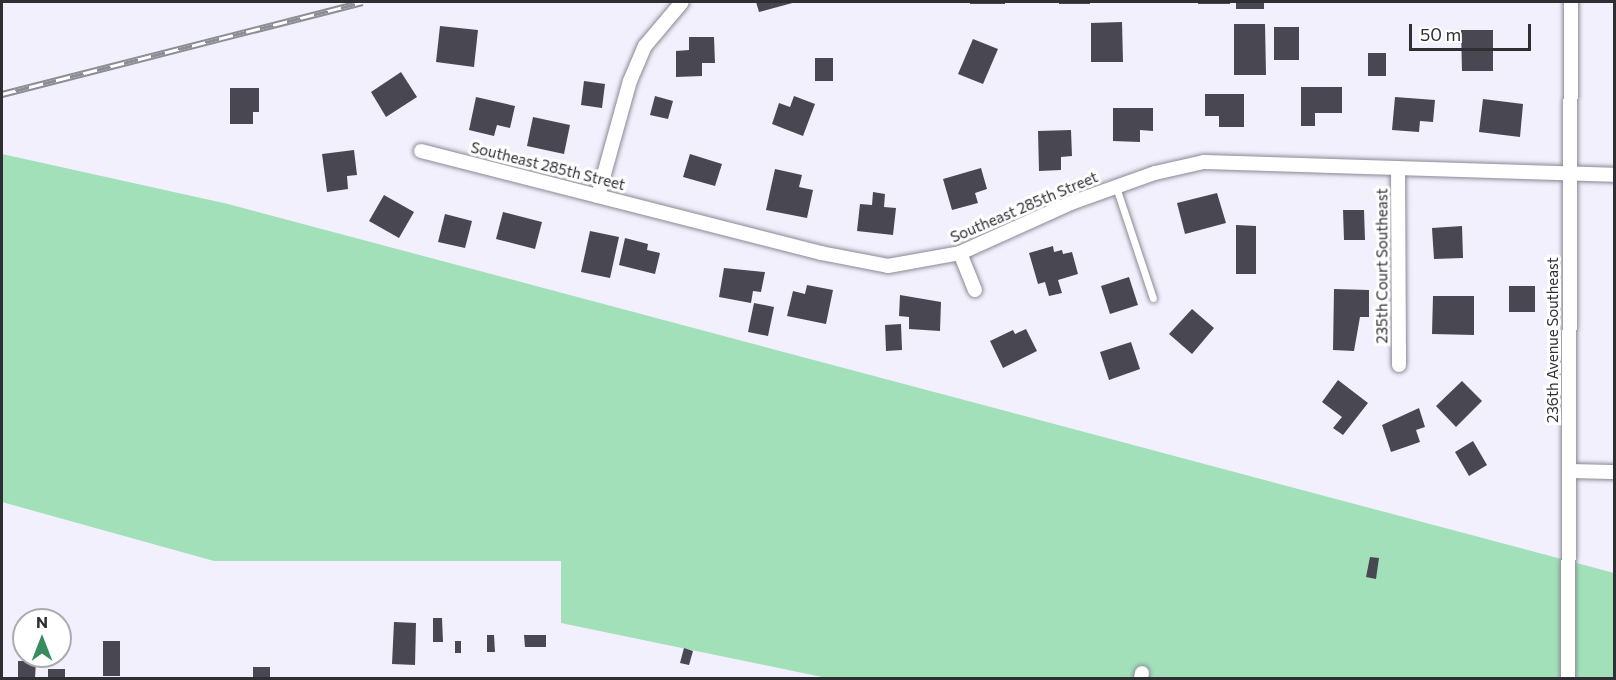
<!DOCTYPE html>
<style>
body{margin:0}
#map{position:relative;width:1616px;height:680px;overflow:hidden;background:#f1f0fc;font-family:Commissioner,sans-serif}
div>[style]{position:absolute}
.green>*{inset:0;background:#a2e0ba}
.building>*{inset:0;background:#494852}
.roads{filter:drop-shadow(0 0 2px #8a8994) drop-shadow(0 0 2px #8a8994)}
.lane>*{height:7px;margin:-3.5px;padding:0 3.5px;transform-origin:3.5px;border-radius:3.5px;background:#fff}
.street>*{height:14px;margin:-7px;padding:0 7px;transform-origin:7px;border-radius:7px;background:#fff}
.rail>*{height:7px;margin-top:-3.5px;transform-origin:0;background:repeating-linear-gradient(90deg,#fff 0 14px,#8d8d95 0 28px);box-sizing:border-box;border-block:2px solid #8d8d95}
span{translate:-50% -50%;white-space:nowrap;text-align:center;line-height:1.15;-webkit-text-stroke:6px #fff;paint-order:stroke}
.street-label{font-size:15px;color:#2e2e33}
.frame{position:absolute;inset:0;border:3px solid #2e2e33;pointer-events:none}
.north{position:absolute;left:12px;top:608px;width:60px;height:60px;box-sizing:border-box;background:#fff;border:2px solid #ababad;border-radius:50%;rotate:0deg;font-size:16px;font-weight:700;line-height:24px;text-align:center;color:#2e2e33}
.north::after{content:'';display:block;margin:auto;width:21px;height:27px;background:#388d60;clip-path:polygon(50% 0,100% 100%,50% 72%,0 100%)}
.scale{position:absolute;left:1409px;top:24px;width:122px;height:27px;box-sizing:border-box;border:3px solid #2e2e33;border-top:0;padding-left:8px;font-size:18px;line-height:21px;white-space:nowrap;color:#2e2e33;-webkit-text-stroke:4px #fff;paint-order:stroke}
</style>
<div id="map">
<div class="green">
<div style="clip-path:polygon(2px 154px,228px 204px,1614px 573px,1614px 678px,827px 678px,561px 623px,561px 561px,214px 561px,2px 502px)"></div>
</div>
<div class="building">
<div style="clip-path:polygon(756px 2px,796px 2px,759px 12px)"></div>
<div style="clip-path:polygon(970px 2px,1005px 2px,1005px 4px,970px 4px)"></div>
<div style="clip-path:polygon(1059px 2px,1090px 2px,1090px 4px,1059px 4px)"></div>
<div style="clip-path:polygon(1198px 2px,1230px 2px,1230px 4px,1198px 4px)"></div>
<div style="clip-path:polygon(1236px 2px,1264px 2px,1264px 9px,1236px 9px)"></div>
<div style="clip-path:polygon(1122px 22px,1123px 62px,1091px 62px,1091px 23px)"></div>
<div style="clip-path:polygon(1234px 24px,1265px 24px,1266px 75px,1234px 75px)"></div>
<div style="clip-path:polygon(440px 26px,478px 30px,474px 67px,436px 62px)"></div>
<div style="clip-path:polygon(1274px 27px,1299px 27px,1299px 60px,1274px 60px)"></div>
<div style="clip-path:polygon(1461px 30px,1493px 30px,1493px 71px,1462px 71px)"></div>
<div style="clip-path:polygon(689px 37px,714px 37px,715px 63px,702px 63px,702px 76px,676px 77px,676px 51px,689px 50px)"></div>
<div style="clip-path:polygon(973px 39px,998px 49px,983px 84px,958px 74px)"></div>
<div style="clip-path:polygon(1368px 53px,1386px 53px,1386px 76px,1368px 76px)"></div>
<div style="clip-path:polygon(815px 58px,833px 58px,833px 81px,815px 81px)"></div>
<div style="clip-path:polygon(401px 72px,417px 97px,386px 117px,371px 92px)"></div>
<div style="clip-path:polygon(584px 81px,605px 84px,602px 108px,581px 105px)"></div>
<div style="clip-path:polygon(1301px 87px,1342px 87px,1342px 113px,1315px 113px,1315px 126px,1301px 126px)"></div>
<div style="clip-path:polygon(230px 88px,259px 88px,259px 112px,253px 112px,253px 124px,230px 124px)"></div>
<div style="clip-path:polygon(1205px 94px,1244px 94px,1244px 127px,1219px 127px,1219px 116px,1205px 116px)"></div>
<div style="clip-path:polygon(655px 96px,673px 101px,668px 119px,650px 115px)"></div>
<div style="clip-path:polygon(794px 96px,815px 104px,803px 136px,772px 124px,779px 103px,790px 107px)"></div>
<div style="clip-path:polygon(476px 97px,515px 106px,510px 128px,497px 125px,494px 136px,469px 130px)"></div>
<div style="clip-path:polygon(1395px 97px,1435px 100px,1433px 122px,1420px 121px,1419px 132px,1392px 130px)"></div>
<div style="clip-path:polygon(1483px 99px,1523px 104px,1520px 137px,1479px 132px)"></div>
<div style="clip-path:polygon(1113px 108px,1153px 108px,1153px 131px,1140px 130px,1140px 142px,1113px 141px)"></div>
<div style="clip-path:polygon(533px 117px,570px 125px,564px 154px,527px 146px)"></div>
<div style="clip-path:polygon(1071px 130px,1072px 156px,1061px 157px,1061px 170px,1039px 171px,1038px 131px)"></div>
<div style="clip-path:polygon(354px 150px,357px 175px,347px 176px,348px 189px,327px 192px,322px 154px)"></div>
<div style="clip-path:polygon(690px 154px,722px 164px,715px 186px,683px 177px)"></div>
<div style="clip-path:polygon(981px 168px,987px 189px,975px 193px,978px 203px,952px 210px,943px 179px)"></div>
<div style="clip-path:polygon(775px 169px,802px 175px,799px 187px,813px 190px,807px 218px,766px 210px)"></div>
<div style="clip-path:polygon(873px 192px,885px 194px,884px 207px,896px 208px,893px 235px,857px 231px,860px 204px,872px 205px)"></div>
<div style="clip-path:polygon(1217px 193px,1226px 223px,1185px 234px,1177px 203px)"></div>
<div style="clip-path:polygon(384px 195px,414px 212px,399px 238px,369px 221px)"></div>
<div style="clip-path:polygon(1343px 210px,1364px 210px,1365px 240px,1344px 240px)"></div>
<div style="clip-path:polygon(503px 212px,542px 222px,535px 249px,496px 239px)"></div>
<div style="clip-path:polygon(445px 214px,472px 221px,465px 248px,438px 242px)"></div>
<div style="clip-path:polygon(1236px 225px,1256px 226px,1256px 274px,1236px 274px)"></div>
<div style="clip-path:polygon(1462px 226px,1463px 258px,1434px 259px,1432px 228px)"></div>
<div style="clip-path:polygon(590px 231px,619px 237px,610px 278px,581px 272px)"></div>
<div style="clip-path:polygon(625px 238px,648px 244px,647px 250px,660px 253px,655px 274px,619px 265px)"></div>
<div style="clip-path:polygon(1053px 246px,1054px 252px,1062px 250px,1063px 254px,1072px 252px,1078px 274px,1058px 280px,1062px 293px,1049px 296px,1045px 282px,1038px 284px,1029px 253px)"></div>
<div style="clip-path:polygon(724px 268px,765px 272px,761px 292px,753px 291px,751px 303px,719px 297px)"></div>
<div style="clip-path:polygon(1129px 277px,1138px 305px,1110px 314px,1101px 286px)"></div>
<div style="clip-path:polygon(807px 285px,833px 290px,826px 324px,787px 316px,793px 291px,805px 294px)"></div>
<div style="clip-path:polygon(1509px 286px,1535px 286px,1535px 312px,1509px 312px)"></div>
<div style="clip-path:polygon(1334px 289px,1369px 290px,1369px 317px,1360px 317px,1354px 351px,1333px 350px)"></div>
<div style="clip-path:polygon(900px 295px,941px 302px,940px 331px,909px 329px,909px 317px,899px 316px)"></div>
<div style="clip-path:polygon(1433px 296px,1474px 296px,1474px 335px,1432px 334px)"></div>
<div style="clip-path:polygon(754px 303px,774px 307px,768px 336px,748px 332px)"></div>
<div style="clip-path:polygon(1192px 309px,1214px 328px,1192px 354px,1169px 334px)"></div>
<div style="clip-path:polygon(901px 324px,902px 350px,886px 351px,885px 325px)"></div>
<div style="clip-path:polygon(1026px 329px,1037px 351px,1003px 368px,990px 341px,1013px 330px,1015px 334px)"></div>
<div style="clip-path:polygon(1131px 342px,1140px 369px,1109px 380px,1100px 352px)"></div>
<div style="clip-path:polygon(1338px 380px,1368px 403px,1343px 435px,1333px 428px,1342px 417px,1322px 402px)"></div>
<div style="clip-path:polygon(1462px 381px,1482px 401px,1456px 427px,1436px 406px)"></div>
<div style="clip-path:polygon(1419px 408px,1425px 427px,1416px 430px,1420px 442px,1391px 452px,1382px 425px)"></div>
<div style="clip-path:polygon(1473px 441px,1487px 465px,1469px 476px,1455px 452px)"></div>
<div style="clip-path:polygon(1370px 557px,1379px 558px,1376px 579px,1366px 577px)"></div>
<div style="clip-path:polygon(433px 618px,442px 618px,443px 642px,433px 642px)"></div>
<div style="clip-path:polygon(394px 622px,416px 623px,415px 665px,392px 664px)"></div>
<div style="clip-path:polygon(487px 635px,494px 635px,495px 652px,487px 652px)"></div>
<div style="clip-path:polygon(524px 635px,546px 635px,546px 647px,525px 647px)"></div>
<div style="clip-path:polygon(103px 641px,120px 641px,120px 676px,103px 676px)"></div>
<div style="clip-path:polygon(455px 641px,461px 641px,461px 653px,455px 653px)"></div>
<div style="clip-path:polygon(684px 648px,693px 651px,689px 665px,680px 663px)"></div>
<div style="clip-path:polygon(18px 661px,36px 661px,35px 678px,18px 678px)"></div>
<div style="clip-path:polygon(253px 667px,270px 667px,270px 678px,253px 678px)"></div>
<div style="clip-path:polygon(48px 669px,65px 669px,65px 678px,48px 678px)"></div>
</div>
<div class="roads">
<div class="lane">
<div style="left:1116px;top:187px;width:117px;rotate:71.6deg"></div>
</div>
<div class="street">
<div style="left:421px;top:151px;width:413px;rotate:14.3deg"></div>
<div style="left:821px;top:253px;width:68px;rotate:11deg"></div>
<div style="left:888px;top:266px;width:73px;rotate:-10.2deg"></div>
<div style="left:960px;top:253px;width:122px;rotate:-24.2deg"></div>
<div style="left:1071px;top:203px;width:89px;rotate:-19.7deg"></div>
<div style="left:1155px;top:173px;width:50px;rotate:-12.7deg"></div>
<div style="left:1204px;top:162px;width:410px;rotate:1.8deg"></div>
<div style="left:1398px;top:168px;width:197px;rotate:89.7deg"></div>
<div style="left:598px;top:196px;width:119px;rotate:-74.5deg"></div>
<div style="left:630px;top:81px;width:38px;rotate:-67deg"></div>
<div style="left:645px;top:46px;width:57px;rotate:-49.9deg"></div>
<div style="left:960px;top:253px;width:40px;rotate:68deg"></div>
<div style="left:1569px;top:471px;width:45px;rotate:1.3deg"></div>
<div style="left:1141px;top:678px;width:5px;rotate:-79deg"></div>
<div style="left:1568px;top:678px;width:676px;rotate:-89.75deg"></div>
</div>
</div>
<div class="rail">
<div style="left:2px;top:94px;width:372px;rotate:-14.3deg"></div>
</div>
<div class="street-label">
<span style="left:548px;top:166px;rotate:14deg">Southeast 285th Street</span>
<span style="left:1024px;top:207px;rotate:-23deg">Southeast 285th Street</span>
<span style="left:1382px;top:266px;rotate:-90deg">235th Court Southeast</span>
<span style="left:1553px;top:340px;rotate:-90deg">236th Avenue Southeast</span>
</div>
<div class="frame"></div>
<div class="north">N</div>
<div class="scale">50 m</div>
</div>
